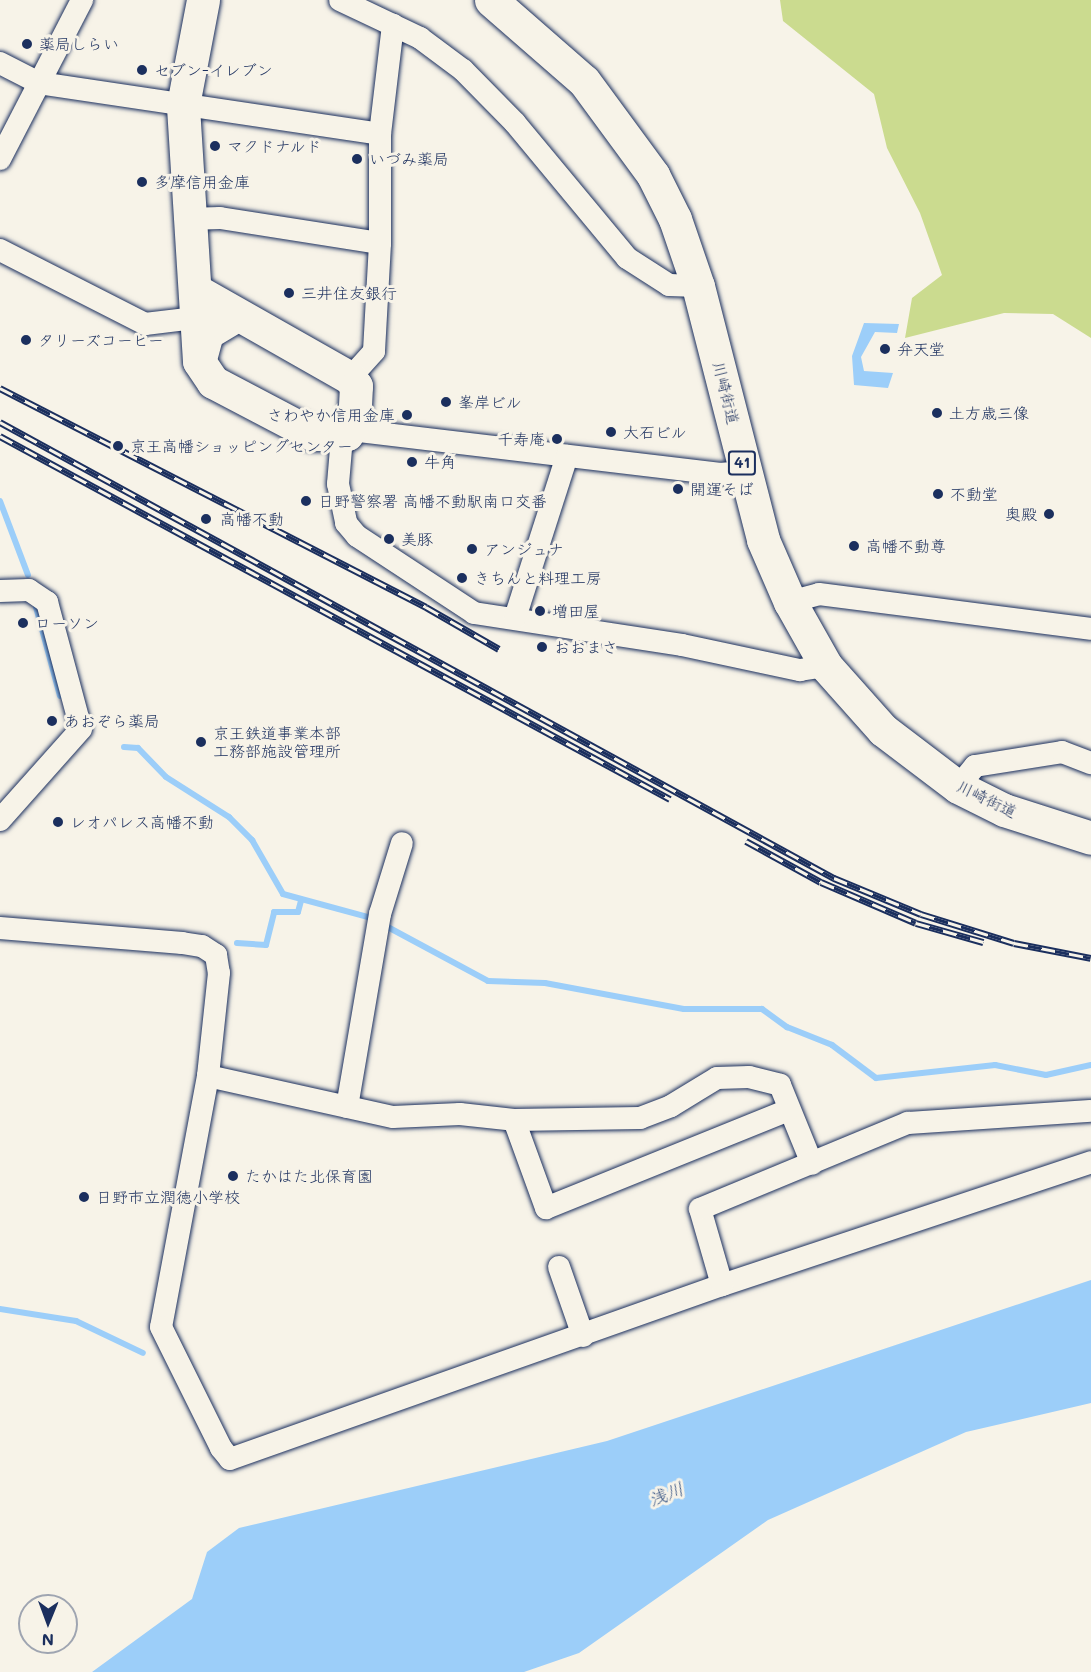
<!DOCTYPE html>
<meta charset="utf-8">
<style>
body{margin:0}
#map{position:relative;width:1091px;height:1672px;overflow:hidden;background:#f7f3e8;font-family:Mali,"Klee One",sans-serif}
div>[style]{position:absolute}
.green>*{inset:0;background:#cbdb8f}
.water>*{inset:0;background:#9ccef9}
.stream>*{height:6px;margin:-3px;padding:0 3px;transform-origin:3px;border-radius:3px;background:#9ccef9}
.roads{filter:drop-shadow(0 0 2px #1b2f5e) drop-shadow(0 0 2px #1b2f5e)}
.street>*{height:22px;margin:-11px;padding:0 11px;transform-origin:11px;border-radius:11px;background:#f7f3e8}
.secondary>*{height:33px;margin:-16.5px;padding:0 16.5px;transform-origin:16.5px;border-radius:16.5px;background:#f7f3e8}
.primary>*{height:33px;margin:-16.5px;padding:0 16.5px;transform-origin:16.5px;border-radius:16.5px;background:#f7f3e8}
.rail>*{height:7px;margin-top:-3.5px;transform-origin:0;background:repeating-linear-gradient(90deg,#f7f3e8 0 14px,#1b2f5e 0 28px);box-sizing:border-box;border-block:2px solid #1b2f5e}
.dots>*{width:16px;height:16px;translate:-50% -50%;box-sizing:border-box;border:3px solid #f7f3e8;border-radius:50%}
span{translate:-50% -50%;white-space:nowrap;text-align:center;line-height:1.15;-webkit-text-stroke:6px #f7f3e8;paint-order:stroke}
.shield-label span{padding:2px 4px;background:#f7f3e8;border:2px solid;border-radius:4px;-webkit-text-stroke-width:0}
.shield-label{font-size:15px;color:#1b2f5e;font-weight:700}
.poi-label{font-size:16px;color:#1b2f5e}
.left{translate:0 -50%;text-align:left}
.right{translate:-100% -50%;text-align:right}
.street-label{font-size:16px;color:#1b2f5e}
.water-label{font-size:18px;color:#3b5785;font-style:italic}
.north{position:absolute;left:18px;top:1594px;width:60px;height:60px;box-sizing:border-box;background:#f7f3e8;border:2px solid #9fa5b1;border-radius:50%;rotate:181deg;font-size:16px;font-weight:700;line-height:24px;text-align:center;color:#1b2f5e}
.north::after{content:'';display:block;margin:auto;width:21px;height:27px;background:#1b2f5e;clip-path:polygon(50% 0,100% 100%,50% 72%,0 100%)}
</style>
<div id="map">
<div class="green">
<div style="clip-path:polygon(780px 0,1091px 0,1091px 338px,1053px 314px,1004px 313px,905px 338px,912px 298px,942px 275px,920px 213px,887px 148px,874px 94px,783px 21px)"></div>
</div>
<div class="water">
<div style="clip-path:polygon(864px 323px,899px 324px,897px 333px,875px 332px,861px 357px,864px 371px,893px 373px,888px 388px,854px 385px,852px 356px)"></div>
<div style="clip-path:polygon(1091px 1280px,1091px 1403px,966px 1432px,768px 1520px,579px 1653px,524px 1672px,92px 1672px,192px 1599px,207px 1552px,239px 1528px,607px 1441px)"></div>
</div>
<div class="stream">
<div style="left:0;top:501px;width:79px;rotate:69.3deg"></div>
<div style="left:36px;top:607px;width:92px;rotate:74.9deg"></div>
<div style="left:124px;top:747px;width:14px;rotate:4deg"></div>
<div style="left:138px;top:748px;width:40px;rotate:46deg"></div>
<div style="left:166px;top:777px;width:75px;rotate:32.4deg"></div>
<div style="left:229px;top:817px;width:33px;rotate:45deg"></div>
<div style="left:252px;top:840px;width:62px;rotate:60.1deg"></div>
<div style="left:283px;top:894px;width:95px;rotate:15.2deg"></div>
<div style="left:384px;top:925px;width:118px;rotate:28.3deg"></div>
<div style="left:488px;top:981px;width:57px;rotate:2deg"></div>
<div style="left:545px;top:983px;width:141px;rotate:10.6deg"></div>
<div style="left:684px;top:1009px;width:78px"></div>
<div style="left:762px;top:1009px;width:31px;rotate:36deg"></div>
<div style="left:787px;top:1027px;width:48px;rotate:21.8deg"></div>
<div style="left:832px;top:1045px;width:55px;rotate:36.9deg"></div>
<div style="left:876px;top:1078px;width:120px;rotate:-6.2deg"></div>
<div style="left:995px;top:1065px;width:52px;rotate:11.1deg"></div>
<div style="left:1046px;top:1075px;width:46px;rotate:-12.5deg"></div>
<div style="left:237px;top:943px;width:29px;rotate:4deg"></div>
<div style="left:266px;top:945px;width:34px;rotate:-76deg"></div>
<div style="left:274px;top:912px;width:24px"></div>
<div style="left:298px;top:912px;width:11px;rotate:-75deg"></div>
<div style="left:0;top:1309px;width:77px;rotate:9deg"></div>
<div style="left:76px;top:1321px;width:74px;rotate:25.5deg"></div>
</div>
<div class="roads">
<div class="street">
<div style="left:340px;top:0;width:89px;rotate:25.4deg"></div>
<div style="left:420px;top:38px;width:54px;rotate:36.7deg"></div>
<div style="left:463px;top:70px;width:74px;rotate:45.5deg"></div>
<div style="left:515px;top:123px;width:175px;rotate:50.3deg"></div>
<div style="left:627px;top:258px;width:50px;rotate:32.7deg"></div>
<div style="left:669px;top:285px;width:29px;rotate:2deg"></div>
<div style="left:0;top:63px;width:44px;rotate:27.1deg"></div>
<div style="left:39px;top:83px;width:345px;rotate:8.5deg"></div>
<div style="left:0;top:159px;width:179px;rotate:-62.7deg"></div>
<div style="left:188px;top:219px;width:32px;rotate:-2deg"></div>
<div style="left:220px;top:218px;width:162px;rotate:8.9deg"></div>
<div style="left:0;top:250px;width:163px;rotate:27deg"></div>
<div style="left:145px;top:324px;width:66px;rotate:-6.9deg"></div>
<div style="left:205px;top:364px;width:28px;rotate:-75deg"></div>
<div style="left:212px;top:337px;width:35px;rotate:-31deg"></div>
<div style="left:350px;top:378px;width:36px;rotate:-48deg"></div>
<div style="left:374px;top:351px;width:108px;rotate:-86.8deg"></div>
<div style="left:380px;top:243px;width:109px;rotate:-90deg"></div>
<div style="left:380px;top:134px;width:110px;rotate:-83.2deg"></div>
<div style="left:351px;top:430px;width:372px;rotate:6.8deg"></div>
<div style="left:720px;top:474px;width:24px;rotate:-5deg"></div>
<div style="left:342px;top:437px;width:47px;rotate:94.9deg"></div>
<div style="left:338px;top:484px;width:40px;rotate:78deg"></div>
<div style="left:346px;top:523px;width:17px;rotate:50deg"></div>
<div style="left:357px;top:536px;width:140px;rotate:33.3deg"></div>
<div style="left:474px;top:613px;width:210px;rotate:8.7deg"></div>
<div style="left:682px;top:645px;width:121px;rotate:12deg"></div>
<div style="left:800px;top:670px;width:26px;rotate:-9deg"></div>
<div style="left:0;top:591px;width:29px;rotate:-2deg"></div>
<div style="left:29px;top:590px;width:22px;rotate:34deg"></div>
<div style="left:47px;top:602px;width:131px;rotate:75deg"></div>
<div style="left:81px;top:729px;width:122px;rotate:131.7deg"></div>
<div style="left:790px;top:602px;width:30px;rotate:-15deg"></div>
<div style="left:819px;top:594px;width:274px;rotate:7.3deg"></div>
<div style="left:515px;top:618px;width:170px;rotate:-72.2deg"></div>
<div style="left:958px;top:787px;width:27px;rotate:-51deg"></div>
<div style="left:975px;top:766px;width:88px;rotate:-9.1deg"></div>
<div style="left:1062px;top:752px;width:31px;rotate:21deg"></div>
<div style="left:0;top:928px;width:183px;rotate:4.7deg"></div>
<div style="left:182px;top:943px;width:20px;rotate:9deg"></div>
<div style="left:202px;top:946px;width:17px;rotate:33deg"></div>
<div style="left:216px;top:955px;width:18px;rotate:81deg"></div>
<div style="left:219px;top:973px;width:104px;rotate:96.1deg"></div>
<div style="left:208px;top:1076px;width:255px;rotate:100.6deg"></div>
<div style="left:161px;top:1327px;width:135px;rotate:63.6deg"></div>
<div style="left:221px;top:1448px;width:14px;rotate:51deg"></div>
<div style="left:230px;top:1459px;width:522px;rotate:-19.48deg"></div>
<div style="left:722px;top:1285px;width:389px;rotate:-18.4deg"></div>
<div style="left:208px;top:1076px;width:189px;rotate:12.5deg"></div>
<div style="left:393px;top:1117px;width:67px;rotate:-2.6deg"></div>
<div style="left:460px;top:1114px;width:54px;rotate:6.3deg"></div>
<div style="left:514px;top:1120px;width:126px;rotate:-0.9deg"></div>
<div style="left:640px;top:1118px;width:33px;rotate:-21deg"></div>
<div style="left:671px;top:1106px;width:54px;rotate:-31.3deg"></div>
<div style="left:717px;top:1078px;width:32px;rotate:-2deg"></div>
<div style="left:749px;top:1077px;width:32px;rotate:14deg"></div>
<div style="left:780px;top:1085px;width:85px;rotate:67.9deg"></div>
<div style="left:347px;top:1107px;width:196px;rotate:-80.3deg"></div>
<div style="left:380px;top:914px;width:74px;rotate:-72.8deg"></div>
<div style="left:514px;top:1120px;width:94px;rotate:70deg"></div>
<div style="left:546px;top:1208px;width:261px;rotate:-22deg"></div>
<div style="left:559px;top:1267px;width:73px;rotate:70.8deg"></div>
<div style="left:722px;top:1285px;width:79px;rotate:-106.1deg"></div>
<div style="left:700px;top:1209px;width:225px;rotate:-22.5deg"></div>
<div style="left:908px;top:1123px;width:183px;rotate:-3.8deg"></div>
</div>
<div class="secondary">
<div style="left:197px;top:291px;width:176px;rotate:29.6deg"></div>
<div style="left:350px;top:378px;width:10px;rotate:53deg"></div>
<div style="left:356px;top:386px;width:36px;rotate:93deg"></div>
<div style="left:354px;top:422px;width:14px;rotate:120deg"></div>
<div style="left:347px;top:434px;width:35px;rotate:180deg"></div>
<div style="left:312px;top:434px;width:112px;rotate:-152.3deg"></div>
<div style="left:213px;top:382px;width:25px;rotate:-124deg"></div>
<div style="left:199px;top:361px;width:256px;rotate:-93.6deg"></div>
<div style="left:183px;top:105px;width:107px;rotate:-79.2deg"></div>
</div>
<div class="primary">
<div style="left:491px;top:0;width:123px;rotate:41.1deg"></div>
<div style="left:584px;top:81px;width:117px;rotate:53.7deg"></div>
<div style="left:653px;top:175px;width:49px;rotate:63.4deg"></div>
<div style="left:675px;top:219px;width:71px;rotate:71.1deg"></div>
<div style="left:698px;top:286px;width:262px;rotate:75.6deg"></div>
<div style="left:763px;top:540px;width:68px;rotate:66.5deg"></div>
<div style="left:790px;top:602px;width:73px;rotate:60.6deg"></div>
<div style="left:826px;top:666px;width:86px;rotate:48.3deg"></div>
<div style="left:883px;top:730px;width:94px;rotate:37.2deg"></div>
<div style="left:958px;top:787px;width:51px;rotate:26.6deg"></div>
<div style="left:1004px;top:810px;width:91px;rotate:17.8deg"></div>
</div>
</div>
<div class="rail">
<div style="left:0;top:388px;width:479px;rotate:27.2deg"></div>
<div style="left:426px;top:607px;width:84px;rotate:29.9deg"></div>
<div style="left:0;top:422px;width:951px;rotate:28.67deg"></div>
<div style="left:834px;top:878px;width:94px;rotate:22.5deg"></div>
<div style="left:921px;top:914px;width:97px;rotate:17.3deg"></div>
<div style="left:1014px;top:943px;width:78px;rotate:11deg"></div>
<div style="left:0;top:436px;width:762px;rotate:28.45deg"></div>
<div style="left:746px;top:841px;width:85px;rotate:28.7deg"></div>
<div style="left:821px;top:882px;width:103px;rotate:23.3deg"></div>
<div style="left:916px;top:923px;width:70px;rotate:15.8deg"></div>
</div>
<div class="dots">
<div style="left:27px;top:44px;background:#1b2f5e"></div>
<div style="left:142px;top:70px;background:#1b2f5e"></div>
<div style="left:215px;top:146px;background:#1b2f5e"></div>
<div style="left:357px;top:159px;background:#1b2f5e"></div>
<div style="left:142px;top:182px;background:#1b2f5e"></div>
<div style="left:289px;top:293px;background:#1b2f5e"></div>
<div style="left:26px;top:340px;background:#1b2f5e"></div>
<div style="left:885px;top:349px;background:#1b2f5e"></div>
<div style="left:446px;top:402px;background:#1b2f5e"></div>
<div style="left:937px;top:413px;background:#1b2f5e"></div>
<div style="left:407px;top:415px;background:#1b2f5e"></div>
<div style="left:611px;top:432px;background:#1b2f5e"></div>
<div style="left:557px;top:439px;background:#1b2f5e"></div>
<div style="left:118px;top:446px;background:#1b2f5e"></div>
<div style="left:412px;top:462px;background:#1b2f5e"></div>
<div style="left:678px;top:489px;background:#1b2f5e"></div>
<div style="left:938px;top:494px;background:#1b2f5e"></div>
<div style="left:306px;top:501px;background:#1b2f5e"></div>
<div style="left:1049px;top:514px;background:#1b2f5e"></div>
<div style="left:206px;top:519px;background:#1b2f5e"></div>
<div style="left:389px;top:539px;background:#1b2f5e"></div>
<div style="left:854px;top:546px;background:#1b2f5e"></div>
<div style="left:472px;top:549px;background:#1b2f5e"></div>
<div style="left:462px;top:578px;background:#1b2f5e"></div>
<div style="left:540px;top:611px;background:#1b2f5e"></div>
<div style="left:23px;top:623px;background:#1b2f5e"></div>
<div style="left:542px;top:647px;background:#1b2f5e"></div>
<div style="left:52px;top:721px;background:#1b2f5e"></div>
<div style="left:201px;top:742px;background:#1b2f5e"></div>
<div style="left:58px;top:822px;background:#1b2f5e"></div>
<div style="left:233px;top:1176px;background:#1b2f5e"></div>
<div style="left:84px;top:1197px;background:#1b2f5e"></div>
</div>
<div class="shield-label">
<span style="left:742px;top:463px">41</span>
</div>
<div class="poi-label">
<span class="left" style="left:39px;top:44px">薬局しらい</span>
<span class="left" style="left:154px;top:70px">セブン-イレブン</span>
<span class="left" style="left:227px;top:146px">マクドナルド</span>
<span class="left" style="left:369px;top:159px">いづみ薬局</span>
<span class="left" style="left:154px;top:182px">多摩信用金庫</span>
<span class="left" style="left:301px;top:293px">三井住友銀行</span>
<span class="left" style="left:38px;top:340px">タリーズコーヒー</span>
<span class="left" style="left:897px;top:349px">弁天堂</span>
<span class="left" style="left:458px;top:402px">峯岸ビル</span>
<span class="left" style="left:949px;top:413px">土方歳三像</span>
<span class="right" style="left:395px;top:415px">さわやか信用金庫</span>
<span class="left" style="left:623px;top:432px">大石ビル</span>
<span class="right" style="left:545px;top:439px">千寿庵</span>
<span class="left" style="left:130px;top:446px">京王高幡ショッピングセンター</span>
<span class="left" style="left:424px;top:462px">牛角</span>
<span class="left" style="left:690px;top:489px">開運そば</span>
<span class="left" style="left:950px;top:494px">不動堂</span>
<span class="left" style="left:318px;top:501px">日野警察署 高幡不動駅南口交番</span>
<span class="right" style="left:1037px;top:514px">奥殿</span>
<span class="left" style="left:220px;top:519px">高幡不動</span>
<span class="left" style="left:401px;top:539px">美豚</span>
<span class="left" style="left:866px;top:546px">高幡不動尊</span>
<span class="left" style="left:484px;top:549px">アンジュナ</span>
<span class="left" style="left:474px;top:578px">きちんと料理工房</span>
<span class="left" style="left:552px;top:611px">増田屋</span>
<span class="left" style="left:35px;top:623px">ローソン</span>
<span class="left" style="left:554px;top:647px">おおまさ</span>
<span class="left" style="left:64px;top:721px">あおぞら薬局</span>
<span class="left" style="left:213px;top:742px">京王鉄道事業本部<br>工務部施設管理所</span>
<span class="left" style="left:70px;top:822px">レオパレス高幡不動</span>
<span class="left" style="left:245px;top:1176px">たかはた北保育園</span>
<span class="left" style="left:96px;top:1197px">日野市立潤徳小学校</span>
</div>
<div class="street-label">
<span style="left:726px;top:393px;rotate:76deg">川崎街道</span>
<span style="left:987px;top:799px;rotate:26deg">川崎街道</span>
</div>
<div class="water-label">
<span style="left:666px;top:1494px;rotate:-22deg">浅川</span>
</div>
<div class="north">N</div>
</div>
